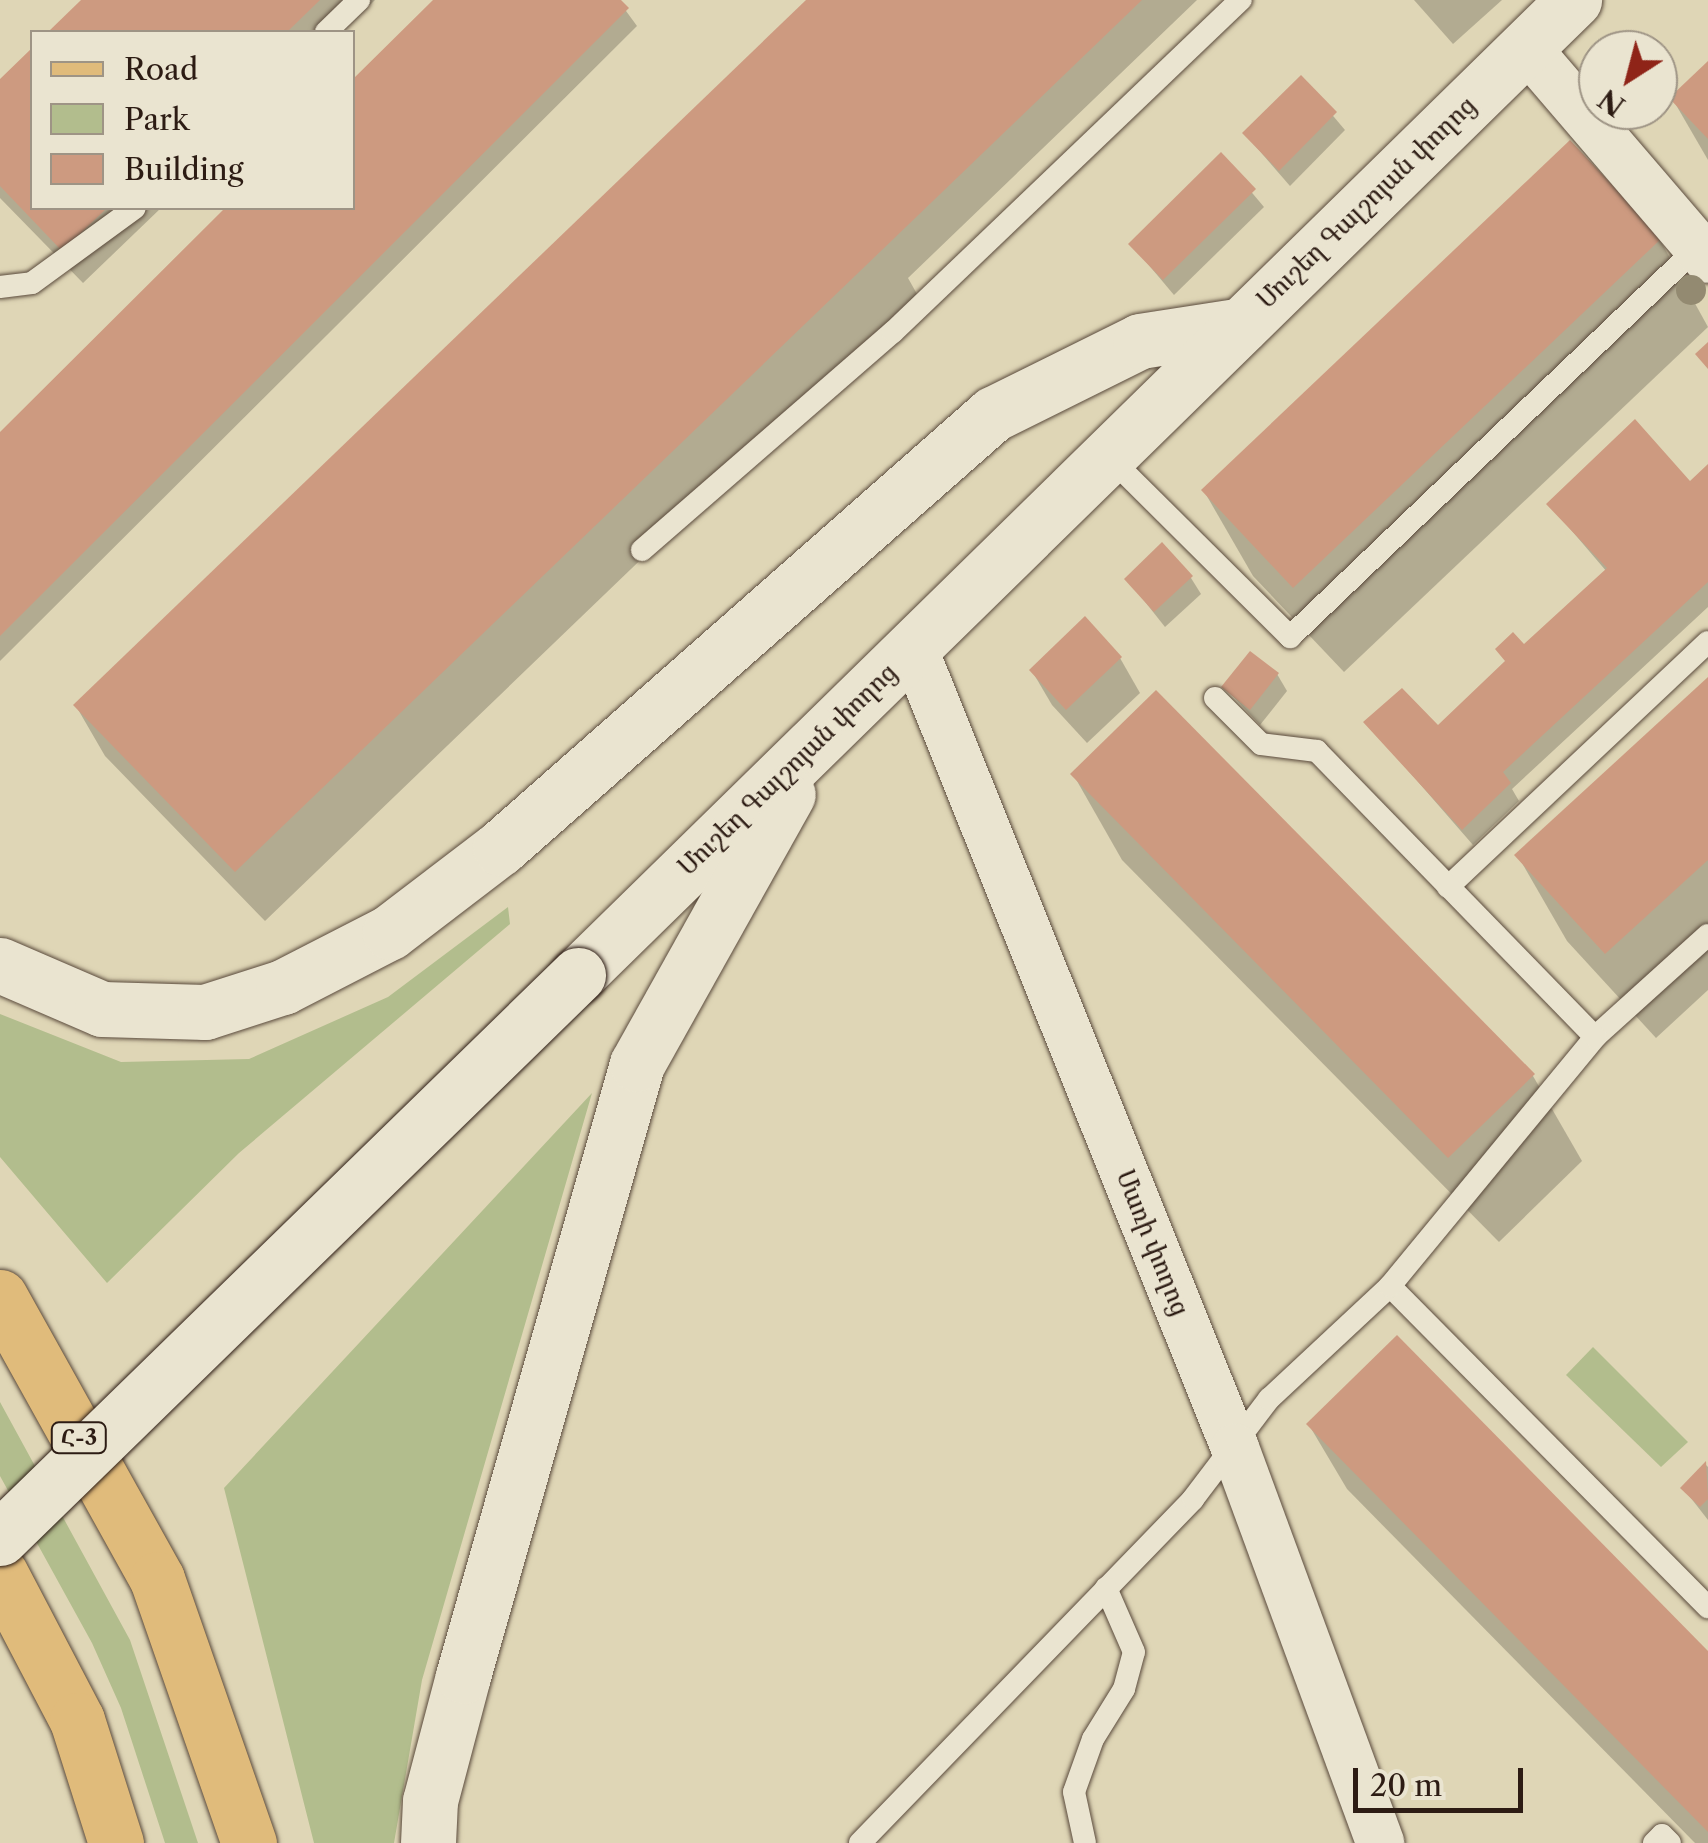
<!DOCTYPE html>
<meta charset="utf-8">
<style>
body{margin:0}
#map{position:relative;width:1708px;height:1843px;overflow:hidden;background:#dfd6b6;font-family:"Libre Caslon Text","Noto Serif Armenian",serif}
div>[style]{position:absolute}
.green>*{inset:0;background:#b2bd8d}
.shadow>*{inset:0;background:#0003}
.building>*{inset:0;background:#cd9a80}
.roads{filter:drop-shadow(0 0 2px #5a4a3c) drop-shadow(0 0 2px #5a4a3c)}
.service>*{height:22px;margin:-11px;padding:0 11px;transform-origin:11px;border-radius:11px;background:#eae4d0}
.minor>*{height:48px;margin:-24px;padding:0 24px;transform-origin:24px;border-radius:24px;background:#eae4d0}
.secondary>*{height:55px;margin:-27.5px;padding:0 27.5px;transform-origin:27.5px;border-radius:27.5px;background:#eae4d0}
.primary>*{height:55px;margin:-27.5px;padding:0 27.5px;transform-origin:27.5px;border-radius:27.5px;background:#e0bb7b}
.bridges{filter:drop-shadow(0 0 2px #2d1c14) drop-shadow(0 0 2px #2d1c14)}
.secondary-bridge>*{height:55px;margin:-27.5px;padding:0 27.5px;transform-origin:27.5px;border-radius:27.5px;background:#eae4d0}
.trees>*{width:30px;height:30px;margin:-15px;border-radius:50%;background:#938a71}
span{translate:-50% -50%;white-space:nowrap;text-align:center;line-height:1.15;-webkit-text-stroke:8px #eae4d0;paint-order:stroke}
.shield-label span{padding:2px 8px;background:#eae4d0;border:2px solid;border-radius:8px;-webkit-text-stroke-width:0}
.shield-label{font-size:22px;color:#2d1c14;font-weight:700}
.street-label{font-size:25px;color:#2d1c14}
.legend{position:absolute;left:30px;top:30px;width:325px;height:180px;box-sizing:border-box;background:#eae4d0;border:2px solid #9e9485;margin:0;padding:12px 18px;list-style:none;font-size:30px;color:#2d1c14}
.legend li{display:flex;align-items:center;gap:20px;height:50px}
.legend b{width:50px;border:2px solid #9e9485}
.north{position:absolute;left:1578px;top:30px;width:100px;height:100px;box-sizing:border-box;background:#eae4d0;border:2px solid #9e9485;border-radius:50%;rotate:216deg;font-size:28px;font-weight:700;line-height:40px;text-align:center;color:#2d1c14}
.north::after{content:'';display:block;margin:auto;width:35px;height:45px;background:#8f2418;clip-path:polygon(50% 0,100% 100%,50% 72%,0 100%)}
.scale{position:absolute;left:1353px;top:1768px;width:170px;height:45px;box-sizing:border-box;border:5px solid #2d1c14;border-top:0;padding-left:12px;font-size:30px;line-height:35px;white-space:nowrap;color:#2d1c14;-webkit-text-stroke:8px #eae4d0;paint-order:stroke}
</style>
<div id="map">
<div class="green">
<div style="clip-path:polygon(508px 907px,510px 924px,239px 1153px,107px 1283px,0 1157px,0 1014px,121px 1062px,249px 1059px,388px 997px)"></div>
<div style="clip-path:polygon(592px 1093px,422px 1680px,394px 1843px,314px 1843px,224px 1488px)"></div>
<div style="clip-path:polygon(1593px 1347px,1688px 1442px,1661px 1467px,1566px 1375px)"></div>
<div style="clip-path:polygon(0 1402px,130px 1640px,198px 1843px,165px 1843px,121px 1708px,92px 1643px,0 1476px)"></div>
</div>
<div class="shadow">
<div style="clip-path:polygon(85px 0,375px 0,342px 32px,52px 32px)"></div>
<div style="clip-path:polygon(437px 0,618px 0,637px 26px,0 661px,0 435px,229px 208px,352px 208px)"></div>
<div style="clip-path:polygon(810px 0,1197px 0,908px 278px,917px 294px,265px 921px,105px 756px,76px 706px)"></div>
<div style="clip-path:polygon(1414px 0,1502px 0,1453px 44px)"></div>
<div style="clip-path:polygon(32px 51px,32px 208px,161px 208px,83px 283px,0 198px,0 83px)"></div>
<div style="clip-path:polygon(1708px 64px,1708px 160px,1672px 98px)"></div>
<div style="clip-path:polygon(1301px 78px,1345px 130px,1290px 186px,1245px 134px)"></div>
<div style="clip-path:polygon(1570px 144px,1660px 240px,1708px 327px,1344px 672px,1253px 576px,1204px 491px)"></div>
<div style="clip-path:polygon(1221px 156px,1264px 207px,1174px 295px,1131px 244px)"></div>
<div style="clip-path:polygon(1708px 467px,1708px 607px,1512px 789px,1519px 801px,1473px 845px,1366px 722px,1438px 728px,1607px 572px,1549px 504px,1689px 484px)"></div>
<div style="clip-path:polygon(1191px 578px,1201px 594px,1165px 627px,1127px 579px)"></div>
<div style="clip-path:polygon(1120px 658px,1140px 693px,1087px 743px,1052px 705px,1032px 671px)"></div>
<div style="clip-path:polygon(1277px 674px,1287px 691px,1260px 725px,1224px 687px)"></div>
<div style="clip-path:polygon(1708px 680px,1708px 990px,1656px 1038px,1567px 941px,1518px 856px)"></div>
<div style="clip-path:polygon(1073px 774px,1533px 1076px,1582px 1161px,1499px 1242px,1122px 860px)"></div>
<div style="clip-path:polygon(1309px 1425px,1708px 1655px,1708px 1843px,1695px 1843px,1347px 1489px)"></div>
<div style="clip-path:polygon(1706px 1465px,1708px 1467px,1708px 1520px,1683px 1488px)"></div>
</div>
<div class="building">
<div style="clip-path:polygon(81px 0,320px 0,287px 32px,48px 32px)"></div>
<div style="clip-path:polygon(433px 0,621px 0,629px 8px,0 636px,0 432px,225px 208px,352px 208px,352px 80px)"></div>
<div style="clip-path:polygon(806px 0,1142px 0,235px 872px,73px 705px)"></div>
<div style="clip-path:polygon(32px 48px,32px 208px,107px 208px,62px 251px,0 186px,0 79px)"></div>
<div style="clip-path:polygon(1708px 61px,1708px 139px,1669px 98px)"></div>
<div style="clip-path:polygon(1301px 75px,1337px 112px,1279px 171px,1242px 133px)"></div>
<div style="clip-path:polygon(1570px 140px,1662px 238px,1293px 588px,1201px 490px)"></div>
<div style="clip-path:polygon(1221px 152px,1256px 189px,1163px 280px,1128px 244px)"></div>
<div style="clip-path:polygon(1708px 342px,1708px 369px,1695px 354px)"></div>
<div style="clip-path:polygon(1635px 419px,1690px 481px,1708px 464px,1708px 582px,1503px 772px,1511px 783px,1462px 830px,1363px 722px,1402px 688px,1438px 725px,1505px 661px,1495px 649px,1513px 632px,1524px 644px,1607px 568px,1546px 504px)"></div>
<div style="clip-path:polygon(1162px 542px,1193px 576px,1154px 612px,1124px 579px)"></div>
<div style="clip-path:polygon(1085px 616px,1122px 657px,1066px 710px,1029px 670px)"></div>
<div style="clip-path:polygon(1250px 651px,1279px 673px,1250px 710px,1221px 687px)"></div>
<div style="clip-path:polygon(1708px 677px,1708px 860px,1605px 954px,1514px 855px)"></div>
<div style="clip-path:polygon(1156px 690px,1535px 1074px,1448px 1158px,1070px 774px)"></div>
<div style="clip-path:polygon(1397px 1335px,1708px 1651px,1708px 1832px,1306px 1424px)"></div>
<div style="clip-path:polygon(1706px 1461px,1708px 1499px,1700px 1507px,1680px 1488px)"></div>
</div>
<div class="roads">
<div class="service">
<div style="left:326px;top:32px;width:46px;rotate:-44.1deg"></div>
<div style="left:0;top:287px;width:32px;rotate:-7deg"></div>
<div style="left:32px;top:283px;width:127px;rotate:-36.1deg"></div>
<div style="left:1108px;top:456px;width:257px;rotate:44.8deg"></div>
<div style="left:1290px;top:637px;width:570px;rotate:-43.72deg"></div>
<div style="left:642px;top:550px;width:332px;rotate:-41deg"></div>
<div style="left:893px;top:332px;width:481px;rotate:-43.7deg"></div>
<div style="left:1448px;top:887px;width:357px;rotate:-43.3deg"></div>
<div style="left:1595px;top:1037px;width:152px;rotate:-42.1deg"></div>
<div style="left:1390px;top:1286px;width:452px;rotate:45.3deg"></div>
<div style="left:860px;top:1843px;width:479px;rotate:-45.9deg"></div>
<div style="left:1193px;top:1499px;width:126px;rotate:-52.8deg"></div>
<div style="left:1269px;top:1399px;width:166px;rotate:-43deg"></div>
<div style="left:1390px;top:1286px;width:323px;rotate:-50.5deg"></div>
<div style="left:1595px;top:1037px;width:399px;rotate:-134.2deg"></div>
<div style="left:1317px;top:751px;width:56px;rotate:-172.9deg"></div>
<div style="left:1261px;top:744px;width:65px;rotate:-135deg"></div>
<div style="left:1085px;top:1843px;width:52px;rotate:-102.2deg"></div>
<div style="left:1074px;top:1792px;width:56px;rotate:-70.3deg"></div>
<div style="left:1093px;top:1739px;width:59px;rotate:-58.2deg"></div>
<div style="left:1124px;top:1689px;width:38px;rotate:-75deg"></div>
<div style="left:1134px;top:1652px;width:70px;rotate:-113.6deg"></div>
<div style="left:1654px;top:1843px;width:11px;rotate:-45deg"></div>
<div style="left:1662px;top:1835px;width:11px;rotate:45deg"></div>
</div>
<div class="minor">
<div style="left:1526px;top:47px;width:279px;rotate:49.4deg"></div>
<div style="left:913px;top:647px;width:863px;rotate:68.1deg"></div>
<div style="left:1235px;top:1448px;width:421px;rotate:69.8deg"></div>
</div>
<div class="secondary">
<div style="left:0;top:965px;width:111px;rotate:23.3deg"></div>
<div style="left:102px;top:1009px;width:103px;rotate:1.7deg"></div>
<div style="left:205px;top:1012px;width:82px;rotate:-17.8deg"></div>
<div style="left:283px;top:987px;width:120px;rotate:-27.2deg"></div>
<div style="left:390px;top:932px;width:138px;rotate:-37.4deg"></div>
<div style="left:500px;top:848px;width:657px;rotate:-41.36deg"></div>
<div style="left:993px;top:414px;width:164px;rotate:-26.4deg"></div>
<div style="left:1140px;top:341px;width:103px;rotate:-8.9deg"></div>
<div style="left:578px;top:975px;width:1394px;rotate:-44.39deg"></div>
<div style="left:428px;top:1843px;width:42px;rotate:-87.3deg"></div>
<div style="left:430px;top:1801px;width:129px;rotate:-75.2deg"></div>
<div style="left:463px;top:1676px;width:636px;rotate:-74.13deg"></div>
<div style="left:637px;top:1064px;width:309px;rotate:-60.8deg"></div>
</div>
<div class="primary">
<div style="left:0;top:1297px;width:323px;rotate:60.9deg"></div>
<div style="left:157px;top:1579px;width:280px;rotate:70.8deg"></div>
<div style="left:0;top:1573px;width:166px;rotate:62.4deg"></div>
<div style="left:77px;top:1720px;width:129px;rotate:72.4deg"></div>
</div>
</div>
<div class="bridges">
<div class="secondary-bridge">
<div style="left:0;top:1538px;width:807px;rotate:-44.25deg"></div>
</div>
</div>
<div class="trees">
<div style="left:1691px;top:290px"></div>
</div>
<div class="shield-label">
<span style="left:79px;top:1438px">Հ-3</span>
</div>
<div class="street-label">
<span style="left:1367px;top:203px;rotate:-44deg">Մուշեղ Գալշոյան փողոց</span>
<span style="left:788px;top:770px;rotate:-44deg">Մուշեղ Գալշոյան փողոց</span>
<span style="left:1152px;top:1243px;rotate:68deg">Մառի փողոց</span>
</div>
<ul class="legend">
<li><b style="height:12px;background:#e0bb7b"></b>Road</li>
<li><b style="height:28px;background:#b2bd8d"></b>Park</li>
<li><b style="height:28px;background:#cd9a80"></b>Building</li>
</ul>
<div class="north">N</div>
<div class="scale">20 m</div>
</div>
